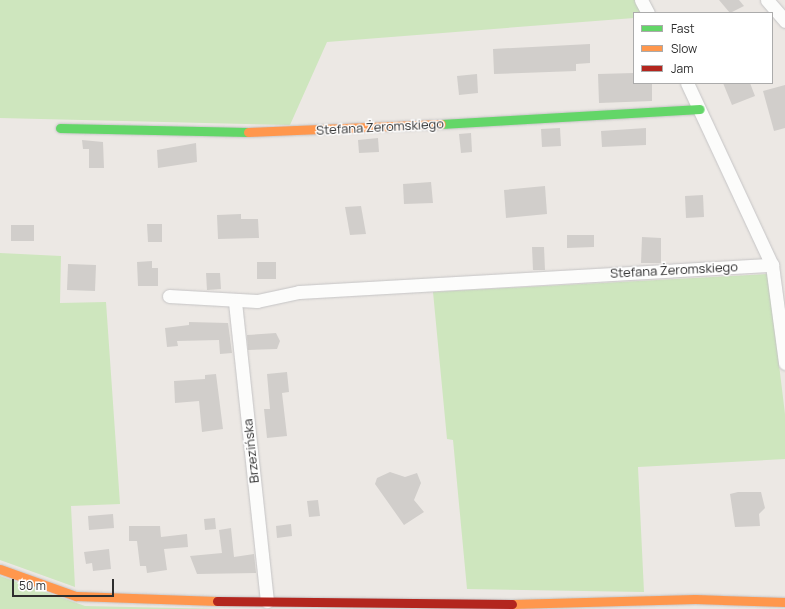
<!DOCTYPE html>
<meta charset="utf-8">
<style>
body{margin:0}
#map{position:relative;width:785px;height:609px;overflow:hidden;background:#ece8e4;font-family:Manrope,sans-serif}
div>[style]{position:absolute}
.green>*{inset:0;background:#cee6be}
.building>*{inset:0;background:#d1cecb}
.roads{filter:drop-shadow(0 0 1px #c5c4c5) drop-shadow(0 0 1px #c5c4c5)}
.street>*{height:13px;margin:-6.5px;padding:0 6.5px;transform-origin:6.5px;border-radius:6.5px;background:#fcfcfb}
.fast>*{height:9px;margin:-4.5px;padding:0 4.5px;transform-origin:4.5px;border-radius:4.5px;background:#63d668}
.slow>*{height:9px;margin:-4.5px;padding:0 4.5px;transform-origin:4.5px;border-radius:4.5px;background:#ff974d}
.jam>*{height:9px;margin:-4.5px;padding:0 4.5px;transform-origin:4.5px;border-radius:4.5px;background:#b3261e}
span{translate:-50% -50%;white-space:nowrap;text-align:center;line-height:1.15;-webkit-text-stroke:3px #fff;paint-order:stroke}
.street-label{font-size:13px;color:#2e2e2e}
.legend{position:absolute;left:633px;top:12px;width:140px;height:72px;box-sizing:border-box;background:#fff;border:1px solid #ababab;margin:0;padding:5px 7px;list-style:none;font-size:12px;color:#2e2e2e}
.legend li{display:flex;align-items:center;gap:8px;height:20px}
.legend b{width:20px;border:1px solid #ababab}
.scale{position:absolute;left:12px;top:579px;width:102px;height:18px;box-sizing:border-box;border:2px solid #2e2e2e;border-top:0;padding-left:5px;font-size:12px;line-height:14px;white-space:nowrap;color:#2e2e2e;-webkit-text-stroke:3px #fff;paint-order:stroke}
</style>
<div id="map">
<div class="green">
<div style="clip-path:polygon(0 0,637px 0,644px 13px,634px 13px,634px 18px,327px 42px,290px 125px,0 118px)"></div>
<div style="clip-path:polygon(0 253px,61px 256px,60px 303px,106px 302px,120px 504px,71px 506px,75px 587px,0 560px)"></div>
<div style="clip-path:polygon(768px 274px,785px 414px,785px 459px,638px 467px,644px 592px,467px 589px,453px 440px,447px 439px,433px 292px)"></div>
<div style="clip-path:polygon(0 576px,85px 606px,223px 609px,0 609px)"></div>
</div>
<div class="building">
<div style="clip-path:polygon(719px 0,739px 0,744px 6px,730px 13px)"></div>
<div style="clip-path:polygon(590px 44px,590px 63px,576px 64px,576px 71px,494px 74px,493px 49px)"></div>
<div style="clip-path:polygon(634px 73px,634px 83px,652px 83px,652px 101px,599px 103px,598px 74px)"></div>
<div style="clip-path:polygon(477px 74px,478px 93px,459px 95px,457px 76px)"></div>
<div style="clip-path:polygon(723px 83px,750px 83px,755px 96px,732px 105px)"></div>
<div style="clip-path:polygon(785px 85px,785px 128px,774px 131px,763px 91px)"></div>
<div style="clip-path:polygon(560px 128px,561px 146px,542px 147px,541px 129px)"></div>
<div style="clip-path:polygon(646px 128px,646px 145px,602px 147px,601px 131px)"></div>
<div style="clip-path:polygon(471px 133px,472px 152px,461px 153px,459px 134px)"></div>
<div style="clip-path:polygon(378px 138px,379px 152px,359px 153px,358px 140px)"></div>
<div style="clip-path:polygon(82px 140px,103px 142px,104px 168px,89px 168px,89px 149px,83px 149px)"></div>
<div style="clip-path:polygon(196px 143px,197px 162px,158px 168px,157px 150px)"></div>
<div style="clip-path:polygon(431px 182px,433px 203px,404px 204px,403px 184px)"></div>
<div style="clip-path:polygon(545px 186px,547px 214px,506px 218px,504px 190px)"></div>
<div style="clip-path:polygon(703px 195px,704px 217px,686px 218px,685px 196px)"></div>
<div style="clip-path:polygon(361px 206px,366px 234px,350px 235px,345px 207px)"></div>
<div style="clip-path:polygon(241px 214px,241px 219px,258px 219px,259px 238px,218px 239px,217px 215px)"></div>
<div style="clip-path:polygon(147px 224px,162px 224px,162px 242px,148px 242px)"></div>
<div style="clip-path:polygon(11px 225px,34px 225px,34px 241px,11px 241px)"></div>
<div style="clip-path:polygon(567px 235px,594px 235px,594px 247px,567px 248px)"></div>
<div style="clip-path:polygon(642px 237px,661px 238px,661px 263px,641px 263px)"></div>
<div style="clip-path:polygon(532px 247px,544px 247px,545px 270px,533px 270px)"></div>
<div style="clip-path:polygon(152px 261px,152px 268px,158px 268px,158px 286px,138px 286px,137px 262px)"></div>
<div style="clip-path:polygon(257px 262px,276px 262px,276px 279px,257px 279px)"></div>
<div style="clip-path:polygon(68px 264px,96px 265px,95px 291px,67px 290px)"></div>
<div style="clip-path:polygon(206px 273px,220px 273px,221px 289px,207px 290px)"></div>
<div style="clip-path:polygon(189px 322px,228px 323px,232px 353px,220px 354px,219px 340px,177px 341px,178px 346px,167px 347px,165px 328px,189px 325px)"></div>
<div style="clip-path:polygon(276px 333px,280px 341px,277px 349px,248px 350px,247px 335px)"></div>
<div style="clip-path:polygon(287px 372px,289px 392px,282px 393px,287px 436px,267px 438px,264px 409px,270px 409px,267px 374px)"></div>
<div style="clip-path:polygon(216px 374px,223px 429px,202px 432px,199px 401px,175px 403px,174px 381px,205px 379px,205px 375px)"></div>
<div style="clip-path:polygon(390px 472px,405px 477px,417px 473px,421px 483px,414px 500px,424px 512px,404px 525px,375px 484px,377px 478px)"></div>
<div style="clip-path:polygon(738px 492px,761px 492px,765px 508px,759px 514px,760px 526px,735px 527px,730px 494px)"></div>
<div style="clip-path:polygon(318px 500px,320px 516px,309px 517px,307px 501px)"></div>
<div style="clip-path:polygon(113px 514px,114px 528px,89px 530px,88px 516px)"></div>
<div style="clip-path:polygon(215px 518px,216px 529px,205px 530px,204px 519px)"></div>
<div style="clip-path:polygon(291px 524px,292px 536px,277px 538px,276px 526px)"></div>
<div style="clip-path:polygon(129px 526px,160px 526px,161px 537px,187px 534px,188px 547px,164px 549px,167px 570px,147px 573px,146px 566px,140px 566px,137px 541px,129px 541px)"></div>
<div style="clip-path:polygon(231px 528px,234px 557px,254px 554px,256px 573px,197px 574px,190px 556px,222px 553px,219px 530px)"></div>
<div style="clip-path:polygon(109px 549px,111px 569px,93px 571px,92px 563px,86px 564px,84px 552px)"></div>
</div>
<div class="roads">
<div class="street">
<div style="left:641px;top:0;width:15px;rotate:62deg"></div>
<div style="left:767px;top:0;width:28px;rotate:49deg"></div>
<div style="left:687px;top:83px;width:201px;rotate:65deg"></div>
<div style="left:772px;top:265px;width:99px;rotate:82.4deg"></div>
<div style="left:169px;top:296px;width:88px;rotate:3.3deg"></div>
<div style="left:257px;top:301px;width:43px;rotate:-12.1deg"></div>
<div style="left:299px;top:292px;width:474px;rotate:-3.3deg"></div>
<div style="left:235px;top:302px;width:301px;rotate:83.9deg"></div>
</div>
<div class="fast">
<div style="left:441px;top:124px;width:259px;rotate:-3.3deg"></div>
<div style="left:60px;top:128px;width:188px;rotate:1.2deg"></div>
</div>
<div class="slow">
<div style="left:248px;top:132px;width:193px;rotate:-2.4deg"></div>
<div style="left:0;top:569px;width:81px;rotate:19.6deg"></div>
<div style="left:76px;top:596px;width:141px;rotate:2deg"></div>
<div style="left:512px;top:604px;width:183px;rotate:-1.6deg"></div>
<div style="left:695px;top:599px;width:90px;rotate:1.9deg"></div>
</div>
<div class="jam">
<div style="left:217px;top:601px;width:295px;rotate:0.6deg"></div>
</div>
</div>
<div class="street-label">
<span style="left:380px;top:127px;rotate:-3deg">Stefana Żeromskiego</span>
<span style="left:674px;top:270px;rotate:-3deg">Stefana Żeromskiego</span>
<span style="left:251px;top:451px;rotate:-96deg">Brzezińska</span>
</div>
<ul class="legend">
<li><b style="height:5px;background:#63d668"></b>Fast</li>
<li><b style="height:5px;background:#ff974d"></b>Slow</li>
<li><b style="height:5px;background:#b3261e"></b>Jam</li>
</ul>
<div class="scale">50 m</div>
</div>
